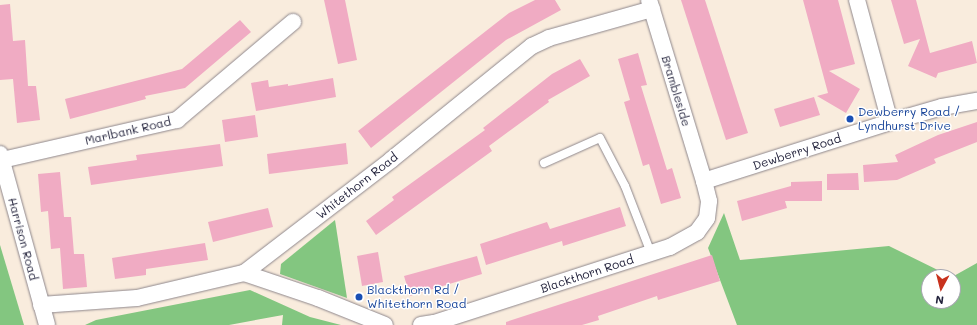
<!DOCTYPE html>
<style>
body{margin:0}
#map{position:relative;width:977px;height:325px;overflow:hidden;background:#f9ecdd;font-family:Mali,sans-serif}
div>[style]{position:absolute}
.green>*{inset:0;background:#83c680}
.building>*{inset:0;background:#f0abc3}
.roads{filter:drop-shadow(0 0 1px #8e878c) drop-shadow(0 0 1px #8e878c)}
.service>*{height:8px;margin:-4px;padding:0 4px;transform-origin:4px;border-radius:4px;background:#fff}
.minor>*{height:16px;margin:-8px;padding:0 8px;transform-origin:8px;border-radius:8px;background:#fff}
.dots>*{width:11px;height:11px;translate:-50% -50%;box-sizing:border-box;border:2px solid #fff;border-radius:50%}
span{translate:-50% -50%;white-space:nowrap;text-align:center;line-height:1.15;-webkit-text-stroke:3px #fff;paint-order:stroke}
.street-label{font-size:12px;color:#22223b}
.transit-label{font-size:12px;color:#164399}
.left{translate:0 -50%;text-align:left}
.north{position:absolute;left:921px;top:269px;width:40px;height:40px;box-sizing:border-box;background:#fff;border:1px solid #a7a7b1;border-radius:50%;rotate:187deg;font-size:11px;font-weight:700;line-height:16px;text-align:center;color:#22223b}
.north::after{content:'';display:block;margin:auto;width:14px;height:18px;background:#c8321e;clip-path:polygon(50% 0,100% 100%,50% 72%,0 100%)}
</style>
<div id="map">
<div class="green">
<div style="clip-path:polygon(evenodd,724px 213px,740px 260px,889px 246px,952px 277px,977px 263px,977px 325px,737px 325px,708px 248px,724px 213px,929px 277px,953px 277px,953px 301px,929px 301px,929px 277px)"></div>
<div style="clip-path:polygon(335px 220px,347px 298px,280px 274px,281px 264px)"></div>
<div style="clip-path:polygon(0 245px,24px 325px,0 325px)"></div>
<div style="clip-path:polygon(250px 290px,310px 317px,341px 325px,282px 325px,283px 315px,229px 325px,85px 325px,96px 320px)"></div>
</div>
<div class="building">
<div style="clip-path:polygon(324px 0,345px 0,357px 60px,338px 64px)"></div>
<div style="clip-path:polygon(535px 0,555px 0,561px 10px,506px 40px,371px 148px,358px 131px,509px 13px)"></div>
<div style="clip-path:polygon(681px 0,705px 0,748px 133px,726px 140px)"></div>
<div style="clip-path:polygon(803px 0,838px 0,855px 64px,829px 71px,860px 89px,846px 113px,817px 96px,828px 93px)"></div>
<div style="clip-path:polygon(891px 0,916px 0,930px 53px,972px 41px,977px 63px,938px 73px,936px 78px,908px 66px,920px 39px,904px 44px)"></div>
<div style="clip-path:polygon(10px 4px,13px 41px,25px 40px,28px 86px,36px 86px,40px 120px,17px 123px,13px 79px,0 80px,0 5px)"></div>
<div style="clip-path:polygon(240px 20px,251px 32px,185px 88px,145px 96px,146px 99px,70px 119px,65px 99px,182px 69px)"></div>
<div style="clip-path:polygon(638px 53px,647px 85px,641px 86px,667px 170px,672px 168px,681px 198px,661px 204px,649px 164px,643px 166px,624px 102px,630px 100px,618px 59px)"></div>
<div style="clip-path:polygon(580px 59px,590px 76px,548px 100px,549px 102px,489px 146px,492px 151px,376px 235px,366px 221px,394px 200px,392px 197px,485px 130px,483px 128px,552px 74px)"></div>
<div style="clip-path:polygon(333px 78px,336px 97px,256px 111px,251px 83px,268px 80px,269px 87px,288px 84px,288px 86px)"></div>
<div style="clip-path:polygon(814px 97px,820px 115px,780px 127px,774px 109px)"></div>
<div style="clip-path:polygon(255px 115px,258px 137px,225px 142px,222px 120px)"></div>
<div style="clip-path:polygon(977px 122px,977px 142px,934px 159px,936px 163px,897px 180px,864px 182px,863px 165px,898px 162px,895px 155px,938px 135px)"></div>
<div style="clip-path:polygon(346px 143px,348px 164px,269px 174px,267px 154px)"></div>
<div style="clip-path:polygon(220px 144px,223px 166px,91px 185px,88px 167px,137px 160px,136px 155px)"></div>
<div style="clip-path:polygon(60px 172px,64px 217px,71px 217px,74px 254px,84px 254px,87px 287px,63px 289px,60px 248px,51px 249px,48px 211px,41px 212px,38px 174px)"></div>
<div style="clip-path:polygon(858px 173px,859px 190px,827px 190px,827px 174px)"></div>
<div style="clip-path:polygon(822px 181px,822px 201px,785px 201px,787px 208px,742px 221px,737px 201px,791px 186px,791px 182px)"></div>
<div style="clip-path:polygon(620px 207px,626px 226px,563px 246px,562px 241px,486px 265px,480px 244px,547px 222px,550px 229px)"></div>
<div style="clip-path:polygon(268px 208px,273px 227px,213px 242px,208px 222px)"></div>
<div style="clip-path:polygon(205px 243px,208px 260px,146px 269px,146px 275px,115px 279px,112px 258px)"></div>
<div style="clip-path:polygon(378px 252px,383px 282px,362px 286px,357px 256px)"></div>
<div style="clip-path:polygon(712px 255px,720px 281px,658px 300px,657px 296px,598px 316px,599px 320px,582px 325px,506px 325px,506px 322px)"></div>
<div style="clip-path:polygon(477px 256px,482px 274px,410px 296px,404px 276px)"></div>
</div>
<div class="roads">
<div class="service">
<div style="left:544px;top:163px;width:61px;rotate:-24.1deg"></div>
<div style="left:600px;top:138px;width:54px;rotate:62.5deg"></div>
<div style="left:625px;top:186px;width:72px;rotate:68.8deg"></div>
</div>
<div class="minor">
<div style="left:857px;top:0;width:126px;rotate:74.9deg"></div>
<div style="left:0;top:154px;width:177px;rotate:74.6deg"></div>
<div style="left:2px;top:160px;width:180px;rotate:-12.9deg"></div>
<div style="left:177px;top:120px;width:152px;rotate:-40.2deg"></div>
<div style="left:704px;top:181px;width:195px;rotate:-17.6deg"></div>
<div style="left:890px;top:122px;width:54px;rotate:-16.1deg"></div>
<div style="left:942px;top:107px;width:36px;rotate:-10deg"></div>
<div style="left:244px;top:273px;width:78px;rotate:18.7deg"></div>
<div style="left:318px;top:298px;width:72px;rotate:21.9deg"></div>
<div style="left:41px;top:305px;width:96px;rotate:-4.2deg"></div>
<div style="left:137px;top:298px;width:110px;rotate:-13.2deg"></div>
<div style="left:244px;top:273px;width:185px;rotate:-37.5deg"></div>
<div style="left:391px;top:160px;width:181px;rotate:-39deg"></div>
<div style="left:532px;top:46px;width:19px;rotate:-25deg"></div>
<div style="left:549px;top:38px;width:107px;rotate:-15.7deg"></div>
<div style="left:421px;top:325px;width:13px;rotate:-9deg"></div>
<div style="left:434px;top:323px;width:248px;rotate:-17.9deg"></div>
<div style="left:670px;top:247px;width:31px;rotate:-29deg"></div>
<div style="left:697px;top:232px;width:17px;rotate:-54deg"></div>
<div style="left:707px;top:218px;width:17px;rotate:-83deg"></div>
<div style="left:709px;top:201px;width:21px;rotate:-104deg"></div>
<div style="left:704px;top:181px;width:189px;rotate:-106.9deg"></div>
</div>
</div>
<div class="dots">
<div style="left:850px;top:119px;background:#1a4fb4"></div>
<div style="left:359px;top:297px;background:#1a4fb4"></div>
</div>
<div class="street-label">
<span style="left:676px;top:91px;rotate:73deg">Brambleside</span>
<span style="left:128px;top:131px;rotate:-13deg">Marlbank Road</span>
<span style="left:797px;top:152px;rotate:-18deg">Dewberry Road</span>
<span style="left:357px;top:186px;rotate:-38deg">Whitethorn Road</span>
<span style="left:23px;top:239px;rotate:75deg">Harrison Road</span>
<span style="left:587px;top:274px;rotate:-18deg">Blackthorn Road</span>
</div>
<div class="transit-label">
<span class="left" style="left:858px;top:119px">Dewberry Road /<br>Lyndhurst Drive</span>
<span class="left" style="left:367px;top:297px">Blackthorn Rd /<br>Whitethorn Road</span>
</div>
<div class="north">N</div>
</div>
